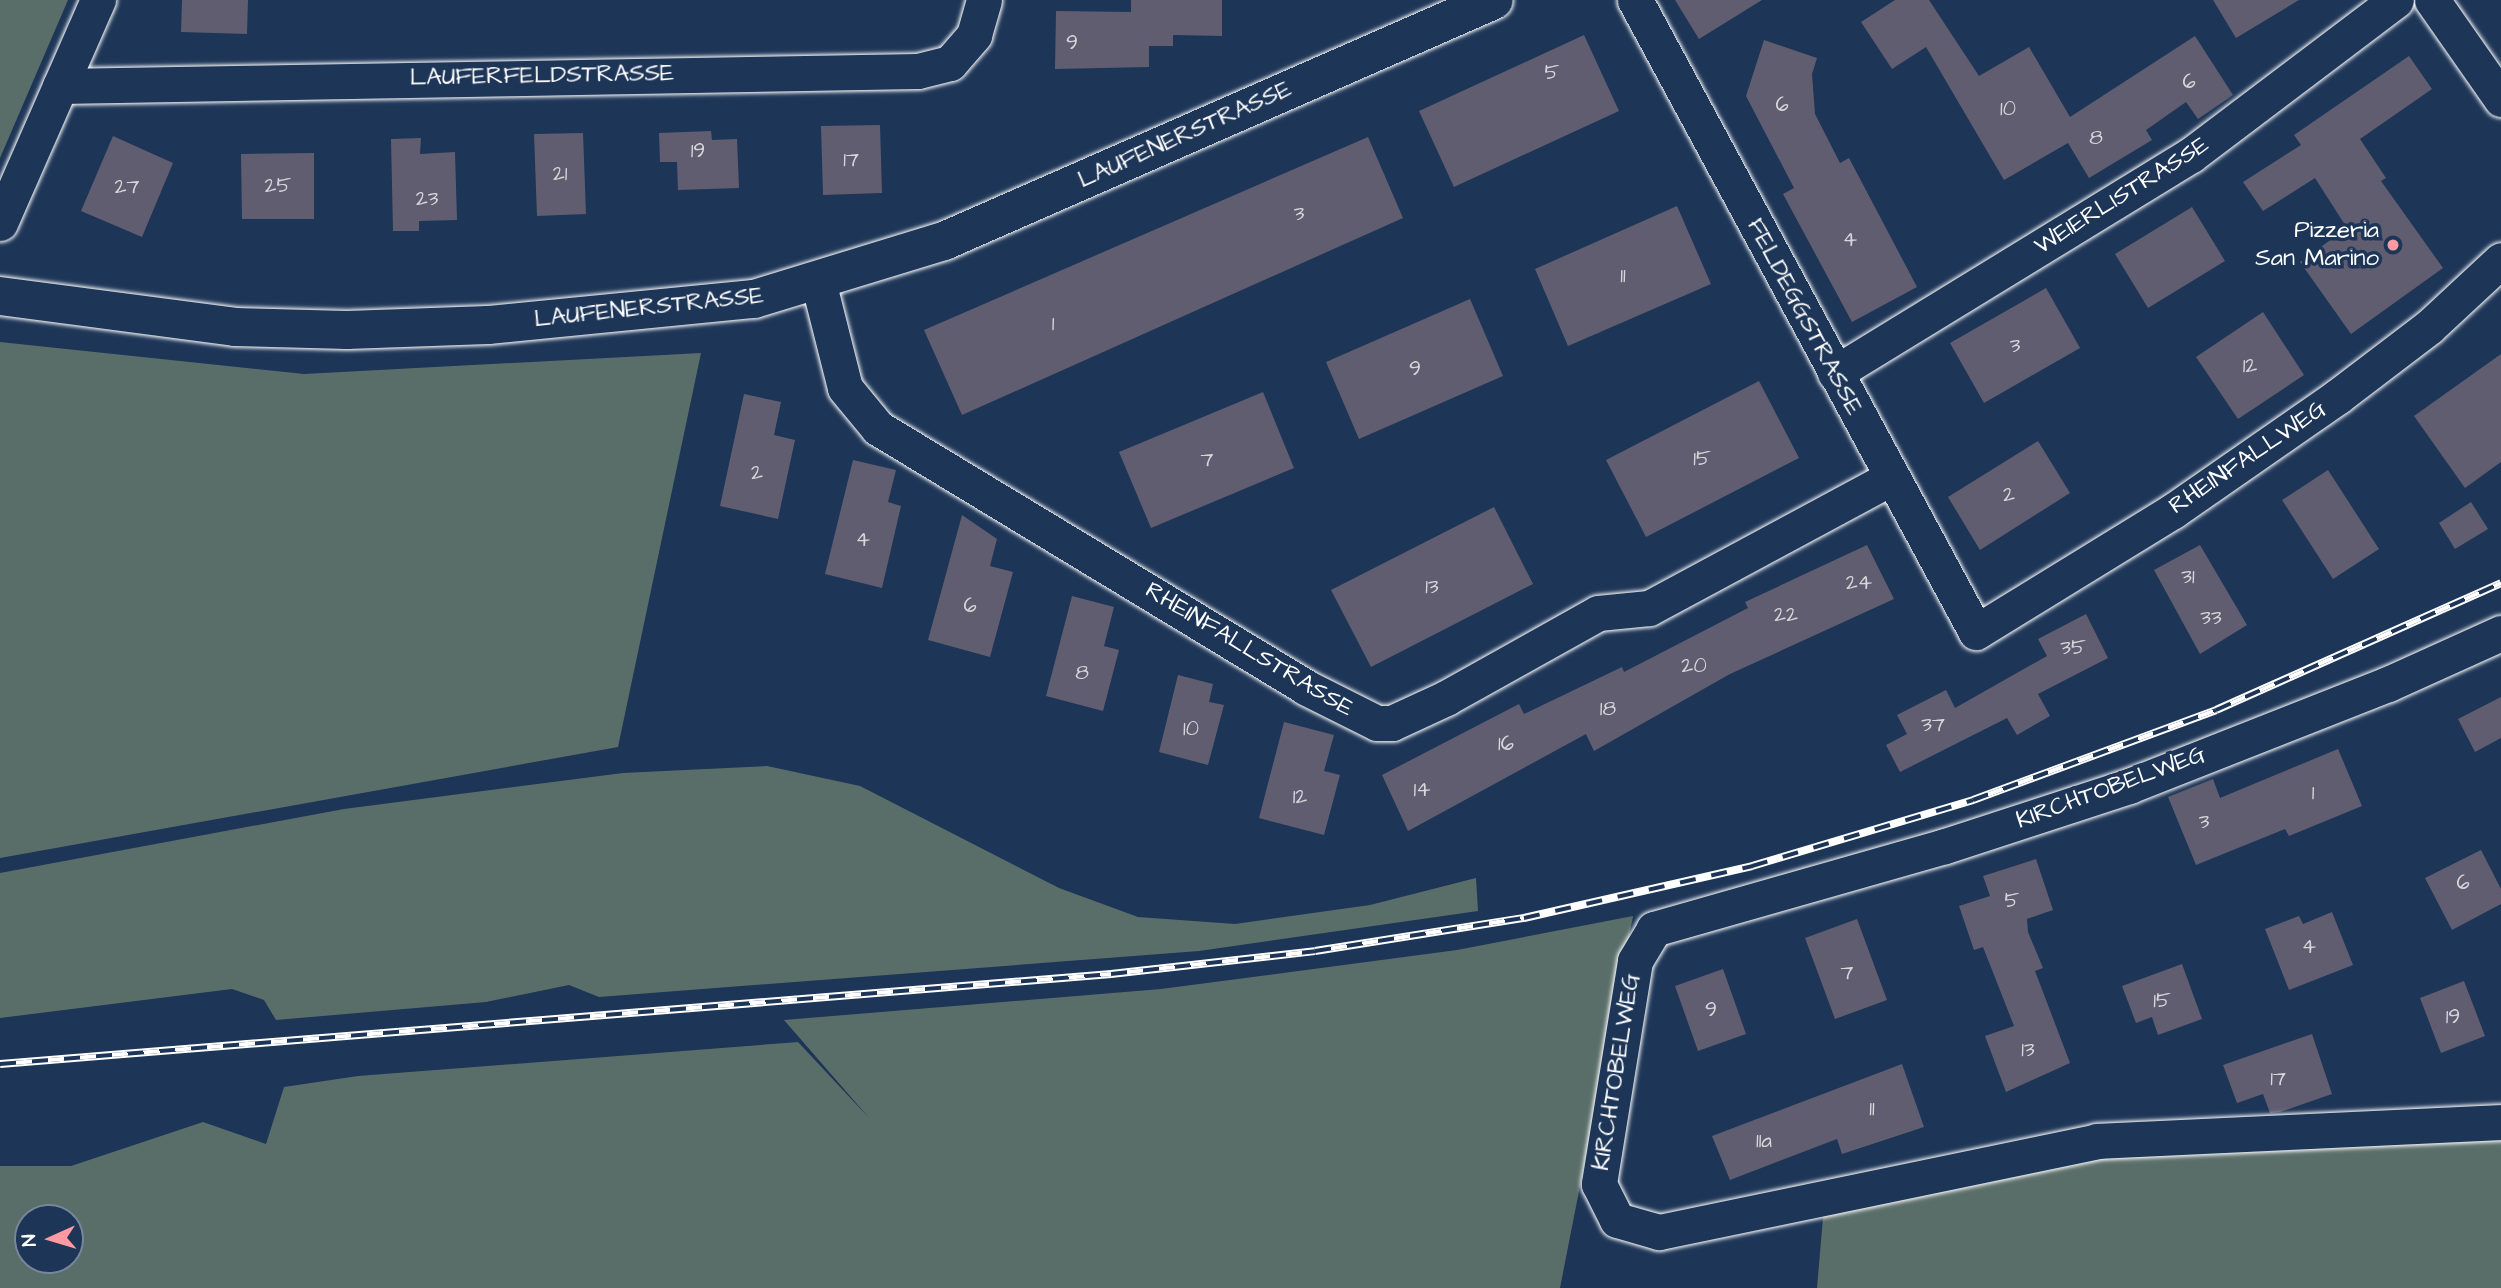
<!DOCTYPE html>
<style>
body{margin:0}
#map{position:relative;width:2501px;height:1288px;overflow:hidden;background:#1d3557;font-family:"Architects Daughter",sans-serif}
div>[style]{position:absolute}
.green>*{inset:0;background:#5a6e69}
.building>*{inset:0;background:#615d70}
.roads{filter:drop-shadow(0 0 2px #fff) drop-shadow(0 0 2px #fff)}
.minor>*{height:35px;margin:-17.5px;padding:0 17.5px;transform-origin:17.5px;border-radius:17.5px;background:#1d3557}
.tertiary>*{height:38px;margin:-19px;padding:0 19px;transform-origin:19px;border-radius:19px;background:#1d3557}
.rail>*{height:8px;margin-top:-4px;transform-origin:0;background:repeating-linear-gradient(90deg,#1d3557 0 16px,#fff 0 32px);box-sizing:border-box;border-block:2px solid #fff}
.dots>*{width:19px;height:19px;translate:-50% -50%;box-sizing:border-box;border:4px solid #1d3557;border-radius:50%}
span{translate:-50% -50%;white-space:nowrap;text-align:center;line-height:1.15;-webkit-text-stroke:7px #1d3557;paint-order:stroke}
.number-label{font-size:21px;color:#d8d6db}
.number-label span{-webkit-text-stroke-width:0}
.street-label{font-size:24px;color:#fff}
.poi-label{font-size:24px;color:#fff}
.right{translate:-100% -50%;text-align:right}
.north{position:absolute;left:14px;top:1204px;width:70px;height:70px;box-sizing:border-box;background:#1d3557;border:2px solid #77869a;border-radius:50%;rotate:266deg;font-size:19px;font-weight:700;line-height:28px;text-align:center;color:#fff}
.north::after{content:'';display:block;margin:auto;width:24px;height:32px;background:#ff9aa2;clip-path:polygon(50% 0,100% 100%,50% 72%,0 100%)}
</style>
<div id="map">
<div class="green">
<div style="clip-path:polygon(0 0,68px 0,0 158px)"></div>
<div style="clip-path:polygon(0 342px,304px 374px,701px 353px,618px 747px,0 858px)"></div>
<div style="clip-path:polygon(767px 766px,860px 786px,1059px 888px,1138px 917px,1235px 924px,1370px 905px,1476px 878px,1478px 911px,1199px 951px,599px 997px,569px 985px,486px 1002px,276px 1020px,264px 1000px,232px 989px,0 1018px,0 873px,344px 809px,623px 773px)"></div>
<div style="clip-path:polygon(evenodd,1633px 916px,1560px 1288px,0 1288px,0 1166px,71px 1166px,203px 1122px,266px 1144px,284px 1087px,358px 1076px,798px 1042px,870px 1119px,784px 1020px,1161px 989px,1457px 950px,1633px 916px,28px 1218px,70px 1218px,70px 1260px,28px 1260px,28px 1218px)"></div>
<div style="clip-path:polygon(2501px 1134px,2501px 1288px,1817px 1288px,1824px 1206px,2096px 1150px)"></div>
</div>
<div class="building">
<div style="clip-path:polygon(182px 0,248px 0,247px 34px,181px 32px)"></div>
<div style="clip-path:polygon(1131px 0,1222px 0,1222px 36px,1173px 35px,1173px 46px,1149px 46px,1149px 67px,1055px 69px,1056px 11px,1131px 12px)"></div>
<div style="clip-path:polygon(1675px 0,1762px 0,1699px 39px)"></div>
<div style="clip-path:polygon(1895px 0,1929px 0,1979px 76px,2029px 47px,2070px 117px,2195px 36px,2233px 95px,2198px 119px,2186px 102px,2146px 130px,2152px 140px,2089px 178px,2068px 143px,2004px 180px,1926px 47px,1892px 69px,1861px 22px)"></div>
<div style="clip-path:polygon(2213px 0,2299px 0,2236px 38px)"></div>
<div style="clip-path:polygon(1584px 35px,1619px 111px,1454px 187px,1419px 111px)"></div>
<div style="clip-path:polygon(1764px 40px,1817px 58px,1812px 74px,1815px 114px,1840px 163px,1849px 158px,1917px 287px,1852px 322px,1783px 194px,1794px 188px,1746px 96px)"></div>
<div style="clip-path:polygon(2409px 56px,2432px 89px,2360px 139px,2386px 178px,2381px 181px,2443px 268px,2351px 334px,2300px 262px,2347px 228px,2315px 178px,2263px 211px,2243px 182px,2301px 145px,2294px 135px)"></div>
<div style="clip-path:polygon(880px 125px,882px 193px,823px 195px,821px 126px)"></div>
<div style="clip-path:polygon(711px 131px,712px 140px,737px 139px,739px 188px,678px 190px,677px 162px,660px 162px,659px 133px)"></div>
<div style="clip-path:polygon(583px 133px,586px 214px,537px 216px,534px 134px)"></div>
<div style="clip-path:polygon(113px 136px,173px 163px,142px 237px,81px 211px)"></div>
<div style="clip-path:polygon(1368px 137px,1403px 218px,962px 415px,924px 330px)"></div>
<div style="clip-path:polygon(421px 138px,420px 154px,455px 152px,457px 220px,419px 221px,419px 231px,393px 231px,391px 139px)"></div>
<div style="clip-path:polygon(314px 153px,314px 219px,242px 219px,241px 154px)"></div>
<div style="clip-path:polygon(1677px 206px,1711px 284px,1568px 346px,1535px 269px)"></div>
<div style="clip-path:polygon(2192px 207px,2225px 261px,2148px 308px,2115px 254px)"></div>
<div style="clip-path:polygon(2046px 288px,2080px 348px,1984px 403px,1950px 343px)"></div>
<div style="clip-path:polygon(1470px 299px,1503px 376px,1359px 439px,1326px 362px)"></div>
<div style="clip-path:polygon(2263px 312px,2304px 375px,2238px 419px,2196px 357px)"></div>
<div style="clip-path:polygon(2501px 354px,2501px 462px,2465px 488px,2414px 416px)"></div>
<div style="clip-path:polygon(1759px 381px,1799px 458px,1646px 537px,1606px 460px)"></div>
<div style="clip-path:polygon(1263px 392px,1294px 468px,1151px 528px,1119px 452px)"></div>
<div style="clip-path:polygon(744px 394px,781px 402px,774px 435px,795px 440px,778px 519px,720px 506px)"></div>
<div style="clip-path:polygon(2038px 441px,2070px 493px,1980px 550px,1948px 497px)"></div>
<div style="clip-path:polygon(853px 460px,896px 470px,888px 502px,901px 506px,882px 588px,825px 574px)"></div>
<div style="clip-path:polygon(2328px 470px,2379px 549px,2333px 579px,2282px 500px)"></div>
<div style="clip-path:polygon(2471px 502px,2488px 529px,2455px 549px,2439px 523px)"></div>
<div style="clip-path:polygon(1494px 507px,1533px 584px,1371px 667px,1331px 590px)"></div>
<div style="clip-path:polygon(962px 515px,997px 539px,990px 566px,1013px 572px,990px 657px,928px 640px)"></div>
<div style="clip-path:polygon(1867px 545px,1894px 599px,1730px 674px,1594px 751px,1586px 734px,1408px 831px,1382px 775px,1519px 704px,1524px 714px,1622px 667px,1624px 672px,1748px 608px,1745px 602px)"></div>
<div style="clip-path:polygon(2200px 545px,2247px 625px,2200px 654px,2154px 570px)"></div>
<div style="clip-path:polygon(1072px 596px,1114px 607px,1104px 646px,1119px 650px,1103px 711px,1046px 696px)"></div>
<div style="clip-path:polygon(2086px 614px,2108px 658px,2038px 694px,2050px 716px,2017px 735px,2007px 718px,1900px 772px,1886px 745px,1907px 734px,1897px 715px,1946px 690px,1955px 708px,2047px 656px,2038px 639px)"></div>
<div style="clip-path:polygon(1178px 675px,1213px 684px,1209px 702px,1224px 705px,1208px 765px,1159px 752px)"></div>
<div style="clip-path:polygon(2501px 697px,2501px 738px,2475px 752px,2458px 719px)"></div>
<div style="clip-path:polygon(1284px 722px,1334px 735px,1324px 771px,1340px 775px,1324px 835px,1259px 818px)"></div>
<div style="clip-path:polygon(2338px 749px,2362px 806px,2289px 836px,2285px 829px,2196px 865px,2168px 797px,2213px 779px,2220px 798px)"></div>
<div style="clip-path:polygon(2481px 850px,2501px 889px,2501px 904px,2452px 930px,2425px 878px)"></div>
<div style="clip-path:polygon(2036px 859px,2053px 910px,2027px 919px,2028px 932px,2043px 968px,2035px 971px,2070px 1063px,2006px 1092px,1985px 1036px,2014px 1026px,1983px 947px,1974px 950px,1959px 906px,1990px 896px,1983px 876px)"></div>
<div style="clip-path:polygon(2332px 912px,2353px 965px,2289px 990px,2265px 929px,2299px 916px,2303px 924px)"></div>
<div style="clip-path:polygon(1857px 919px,1887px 1000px,1835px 1019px,1805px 938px)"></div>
<div style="clip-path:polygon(2182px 964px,2202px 1019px,2158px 1035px,2152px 1017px,2136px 1023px,2122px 986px)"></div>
<div style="clip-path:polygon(1723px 969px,1746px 1034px,1698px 1051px,1675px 986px)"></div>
<div style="clip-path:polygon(2464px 981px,2485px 1036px,2441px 1053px,2420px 998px)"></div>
<div style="clip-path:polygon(2312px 1034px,2332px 1094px,2280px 1112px,2270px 1113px,2263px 1094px,2237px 1103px,2223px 1065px)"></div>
<div style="clip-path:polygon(1902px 1064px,1924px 1127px,1842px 1154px,1837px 1139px,1730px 1180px,1712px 1136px)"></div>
</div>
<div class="roads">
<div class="minor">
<div style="left:1635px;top:0;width:718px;rotate:61.65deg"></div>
<div style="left:1976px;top:632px;width:231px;rotate:-31.6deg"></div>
<div style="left:2173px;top:511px;width:200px;rotate:-34.8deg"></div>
<div style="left:2337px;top:397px;width:116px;rotate:-37.3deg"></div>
<div style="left:2429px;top:327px;width:98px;rotate:-42.9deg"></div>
<div style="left:2432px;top:0;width:121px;rotate:55.1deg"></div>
<div style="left:60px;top:86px;width:858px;rotate:-1deg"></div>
<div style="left:918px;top:71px;width:33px;rotate:-14deg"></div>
<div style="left:950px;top:63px;width:37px;rotate:-49deg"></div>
<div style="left:974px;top:35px;width:36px;rotate:-74deg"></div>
<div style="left:0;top:223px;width:244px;rotate:-66.3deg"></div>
<div style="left:818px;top:281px;width:110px;rotate:75.8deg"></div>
<div style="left:845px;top:388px;width:52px;rotate:50.5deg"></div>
<div style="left:878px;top:428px;width:499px;rotate:31.2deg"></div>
<div style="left:1305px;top:687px;width:80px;rotate:26.6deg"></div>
<div style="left:1377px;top:723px;width:15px"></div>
<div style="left:1392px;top:723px;width:60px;rotate:-24.8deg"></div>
<div style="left:1446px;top:698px;width:174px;rotate:-29.2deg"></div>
<div style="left:1598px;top:613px;width:51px;rotate:-5.6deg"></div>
<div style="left:1649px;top:608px;width:274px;rotate:-28.3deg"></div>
<div style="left:1835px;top:373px;width:417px;rotate:-31.5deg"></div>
<div style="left:2191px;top:155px;width:257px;rotate:-37.1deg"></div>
<div style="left:2501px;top:633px;width:124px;rotate:155.7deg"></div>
<div style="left:2388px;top:684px;width:278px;rotate:158.5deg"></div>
<div style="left:2129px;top:786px;width:194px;rotate:161.9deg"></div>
<div style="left:1945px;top:846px;width:303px;rotate:164.1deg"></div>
<div style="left:1654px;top:929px;width:37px;rotate:121deg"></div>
<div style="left:1635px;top:961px;width:226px;rotate:99.2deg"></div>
<div style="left:1599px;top:1184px;width:40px;rotate:63.4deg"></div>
<div style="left:1617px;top:1220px;width:44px;rotate:15.9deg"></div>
<div style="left:1659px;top:1232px;width:447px;rotate:-11.7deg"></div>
<div style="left:2097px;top:1141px;width:404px;rotate:-2.7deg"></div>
</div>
<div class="tertiary">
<div style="left:0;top:296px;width:237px;rotate:7.5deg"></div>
<div style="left:235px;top:327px;width:112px;rotate:1.5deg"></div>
<div style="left:347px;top:330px;width:141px;rotate:-2deg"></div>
<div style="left:488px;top:325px;width:267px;rotate:-5.6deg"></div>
<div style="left:754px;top:299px;width:199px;rotate:-17deg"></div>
<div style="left:944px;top:241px;width:600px;rotate:-23.66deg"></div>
</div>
</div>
<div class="rail">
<div style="left:0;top:1064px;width:1115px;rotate:-4.63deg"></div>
<div style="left:1111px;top:974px;width:205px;rotate:-6.4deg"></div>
<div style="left:1315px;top:951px;width:212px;rotate:-9deg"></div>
<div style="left:1524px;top:918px;width:234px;rotate:-12.8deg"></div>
<div style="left:1752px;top:866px;width:231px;rotate:-16.6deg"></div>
<div style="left:1973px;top:800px;width:259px;rotate:-20.3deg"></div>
<div style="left:2216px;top:710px;width:312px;rotate:-24deg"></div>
</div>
<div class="dots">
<div style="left:2393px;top:245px;background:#ff9aa2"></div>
</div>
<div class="number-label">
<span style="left:1072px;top:43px">9</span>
<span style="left:1552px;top:73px">5</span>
<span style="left:2189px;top:82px">6</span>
<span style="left:1782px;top:105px">6</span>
<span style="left:2008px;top:109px">10</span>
<span style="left:2096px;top:138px">8</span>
<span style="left:698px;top:151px">19</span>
<span style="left:851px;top:160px">17</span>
<span style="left:560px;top:174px">21</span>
<span style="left:278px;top:186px">25</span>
<span style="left:127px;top:187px">27</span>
<span style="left:427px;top:199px">23</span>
<span style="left:1299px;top:214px">3</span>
<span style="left:1850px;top:240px">4</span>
<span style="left:1623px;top:276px">11</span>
<span style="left:1053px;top:324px">1</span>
<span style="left:2015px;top:346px">3</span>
<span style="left:2250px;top:366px">12</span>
<span style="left:1415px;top:369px">9</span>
<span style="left:1702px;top:459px">15</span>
<span style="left:1207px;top:460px">7</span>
<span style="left:757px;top:473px">2</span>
<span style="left:2009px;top:495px">2</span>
<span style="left:863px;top:540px">4</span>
<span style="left:2188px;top:577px">31</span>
<span style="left:1859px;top:583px">24</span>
<span style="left:1432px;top:587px">13</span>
<span style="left:970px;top:606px">6</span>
<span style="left:1786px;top:615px">22</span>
<span style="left:2211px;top:618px">33</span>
<span style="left:2073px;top:648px">35</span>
<span style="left:1694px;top:666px">20</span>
<span style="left:1082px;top:673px">8</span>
<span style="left:1608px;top:709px">18</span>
<span style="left:1933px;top:725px">37</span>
<span style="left:1191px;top:729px">10</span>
<span style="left:1506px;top:744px">16</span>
<span style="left:1422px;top:790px">14</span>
<span style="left:2313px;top:793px">1</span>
<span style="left:1300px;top:797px">12</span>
<span style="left:2204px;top:822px">3</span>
<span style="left:2463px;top:883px">6</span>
<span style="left:2012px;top:901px">5</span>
<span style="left:2309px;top:947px">4</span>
<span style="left:1847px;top:973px">7</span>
<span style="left:2162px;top:1001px">15</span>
<span style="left:1711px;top:1010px">9</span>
<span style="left:2453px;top:1017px">19</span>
<span style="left:2028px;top:1050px">13</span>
<span style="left:2278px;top:1079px">17</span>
<span style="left:1872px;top:1109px">11</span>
<span style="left:1764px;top:1141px">11a</span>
</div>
<div class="street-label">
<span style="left:542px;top:76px;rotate:-1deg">LAUFERFELDSTRASSE</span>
<span style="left:1185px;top:135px;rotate:-24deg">LAUFENERSTRASSE</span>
<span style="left:2122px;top:196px;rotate:-32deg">WEIERLISTRASSE</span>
<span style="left:649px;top:308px;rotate:-6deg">LAUFENERSTRASSE</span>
<span style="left:1804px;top:317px;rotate:62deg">FELDEGGSTRASSE</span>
<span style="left:2248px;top:458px;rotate:-34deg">RHEINFALLWEG</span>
<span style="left:1249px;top:650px;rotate:31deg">RHEINFALLSTRASSE</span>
<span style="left:2111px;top:788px;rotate:-20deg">KIRCHTOBELWEG</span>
<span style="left:1617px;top:1072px;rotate:-81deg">KIRCHTOBELWEG</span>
</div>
<div class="poi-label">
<span class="right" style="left:2379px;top:245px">Pizzeria<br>San Marino</span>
</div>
<div class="north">N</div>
</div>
